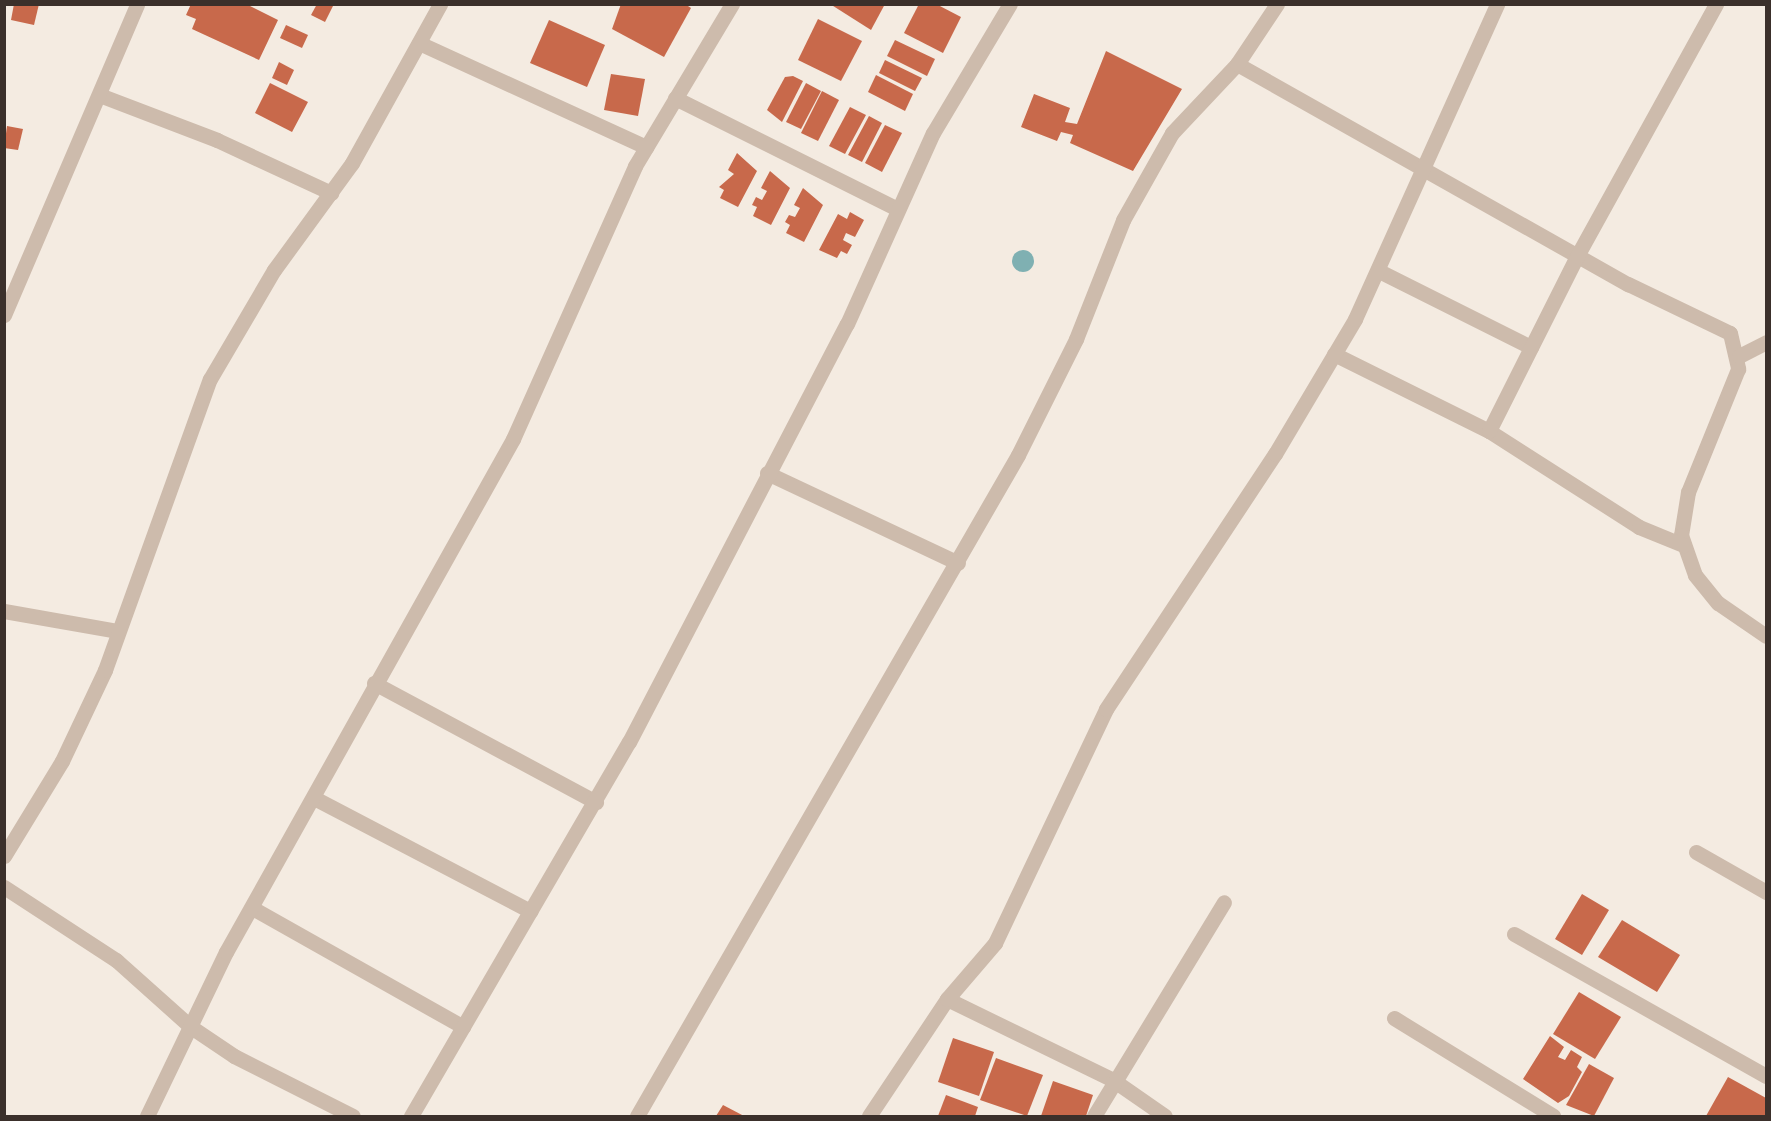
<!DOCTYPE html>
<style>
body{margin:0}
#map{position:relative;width:1771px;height:1121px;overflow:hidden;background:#f4ebe1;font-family:"Roboto Condensed",sans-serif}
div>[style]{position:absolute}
.water>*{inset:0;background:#7fb0b2}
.round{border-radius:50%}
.building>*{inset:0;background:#c8694b}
.minor>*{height:15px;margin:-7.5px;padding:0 7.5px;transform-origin:7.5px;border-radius:7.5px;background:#cdbbac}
span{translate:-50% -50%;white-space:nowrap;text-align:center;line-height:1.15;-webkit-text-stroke:5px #fbf5ee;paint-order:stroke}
.frame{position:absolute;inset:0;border:6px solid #3b302b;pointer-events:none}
</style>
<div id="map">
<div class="water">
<div class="round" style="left:1012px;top:250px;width:22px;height:22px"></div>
</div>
<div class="building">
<div style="clip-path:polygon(14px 4px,39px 4px,34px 25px,11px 20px)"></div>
<div style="clip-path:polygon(191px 4px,246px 4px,278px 20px,259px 60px,192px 29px,196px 19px,186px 15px)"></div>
<div style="clip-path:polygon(317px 4px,334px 4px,325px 22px,311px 15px)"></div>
<div style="clip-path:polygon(621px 4px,685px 4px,691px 8px,664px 57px,612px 29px)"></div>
<div style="clip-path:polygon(830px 4px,885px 4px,871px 30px)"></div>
<div style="clip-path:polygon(919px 4px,936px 4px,961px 17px,943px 53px,904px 33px)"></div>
<div style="clip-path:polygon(818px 19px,862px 41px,841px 81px,798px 60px)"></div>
<div style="clip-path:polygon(549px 20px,605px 45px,587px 87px,530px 63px)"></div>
<div style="clip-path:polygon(286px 25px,308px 35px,302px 48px,280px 38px)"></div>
<div style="clip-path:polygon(895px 40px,935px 59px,927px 76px,887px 56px)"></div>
<div style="clip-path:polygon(1106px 51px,1182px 89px,1133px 171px,1070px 143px,1073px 135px,1061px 132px,1057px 141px,1021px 127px,1034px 94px,1070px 108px,1065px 122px,1077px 124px)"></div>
<div style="clip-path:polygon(885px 60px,922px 78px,915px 91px,879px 73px)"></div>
<div style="clip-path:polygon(279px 62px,294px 70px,287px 85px,272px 78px)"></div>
<div style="clip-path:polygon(611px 74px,645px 79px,638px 116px,604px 110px)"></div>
<div style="clip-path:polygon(876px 75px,913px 94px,905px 111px,868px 92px)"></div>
<div style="clip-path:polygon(793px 76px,803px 81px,782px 122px,767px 110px,785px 77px)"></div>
<div style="clip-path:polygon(270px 83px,308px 102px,292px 132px,255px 113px)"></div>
<div style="clip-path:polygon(806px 83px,821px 91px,801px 129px,786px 122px)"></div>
<div style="clip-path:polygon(822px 91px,839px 100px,818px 141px,801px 133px)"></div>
<div style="clip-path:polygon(850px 107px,866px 115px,845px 154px,829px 146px)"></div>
<div style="clip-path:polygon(869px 116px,882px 123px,862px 162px,848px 155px)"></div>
<div style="clip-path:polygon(885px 125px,902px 133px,882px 172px,865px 163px)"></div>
<div style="clip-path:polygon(7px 126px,23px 129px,18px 150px,4px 148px)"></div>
<div style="clip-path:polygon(737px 153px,757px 171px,738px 207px,720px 198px,724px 190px,719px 187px,734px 174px,728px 170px)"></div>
<div style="clip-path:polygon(770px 171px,790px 188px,771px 225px,753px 216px,757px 207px,752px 205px,756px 197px,762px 200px,767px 191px,761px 188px)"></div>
<div style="clip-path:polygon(803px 188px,823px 205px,804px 242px,786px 233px,790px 225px,785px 222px,789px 215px,795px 217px,800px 208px,794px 205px)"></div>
<div style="clip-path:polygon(850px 212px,864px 220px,855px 237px,846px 233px,843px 240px,852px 245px,847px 254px,841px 251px,837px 258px,819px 250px,838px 214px,847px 219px)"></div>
<div style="clip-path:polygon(1582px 894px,1609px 910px,1582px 955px,1555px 939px)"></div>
<div style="clip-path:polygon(1622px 920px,1680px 955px,1657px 992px,1598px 957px)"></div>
<div style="clip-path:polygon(1579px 992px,1621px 1017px,1595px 1059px,1553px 1034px)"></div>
<div style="clip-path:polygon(1550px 1036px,1564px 1047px,1558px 1057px,1565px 1060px,1571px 1050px,1582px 1057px,1577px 1067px,1582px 1072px,1569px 1096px,1558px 1103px,1523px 1079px)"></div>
<div style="clip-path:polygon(953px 1038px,994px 1052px,979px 1096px,938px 1082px)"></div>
<div style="clip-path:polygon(996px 1058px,1043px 1075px,1027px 1116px,980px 1100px)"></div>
<div style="clip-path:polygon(1589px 1064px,1614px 1078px,1594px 1116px,1566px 1105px)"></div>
<div style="clip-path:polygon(1728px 1077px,1766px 1098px,1765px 1116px,1706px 1116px)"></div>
<div style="clip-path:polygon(1053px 1081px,1093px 1095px,1086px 1116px,1041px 1116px)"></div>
<div style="clip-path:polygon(946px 1095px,978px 1107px,975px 1116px,938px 1116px)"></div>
<div style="clip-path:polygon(723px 1105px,744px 1116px,716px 1116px)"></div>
</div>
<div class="minor">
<div style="left:419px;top:43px;width:250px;rotate:24.6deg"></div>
<div style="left:1237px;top:64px;width:449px;rotate:29.4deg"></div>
<div style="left:1628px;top:284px;width:113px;rotate:25.7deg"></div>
<div style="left:1730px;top:333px;width:37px;rotate:77deg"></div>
<div style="left:1738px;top:369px;width:133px;rotate:112.1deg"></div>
<div style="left:1688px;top:492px;width:44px;rotate:99.2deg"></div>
<div style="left:1681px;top:535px;width:42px;rotate:70.7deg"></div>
<div style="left:1695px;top:575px;width:36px;rotate:51deg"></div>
<div style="left:1718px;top:603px;width:58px;rotate:34.5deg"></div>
<div style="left:102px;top:96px;width:123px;rotate:20.9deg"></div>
<div style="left:217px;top:140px;width:126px;rotate:24.9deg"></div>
<div style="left:675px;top:98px;width:247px;rotate:26.5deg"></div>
<div style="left:1379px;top:271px;width:170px;rotate:26.6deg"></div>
<div style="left:4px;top:315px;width:338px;rotate:-66.8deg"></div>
<div style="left:1334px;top:354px;width:173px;rotate:26.4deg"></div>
<div style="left:1489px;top:431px;width:178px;rotate:32.6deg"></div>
<div style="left:1639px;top:527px;width:48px;rotate:22.2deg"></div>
<div style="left:1739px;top:356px;width:30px;rotate:-27deg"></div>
<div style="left:1489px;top:431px;width:196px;rotate:-63.3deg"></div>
<div style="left:1577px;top:256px;width:288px;rotate:-61.1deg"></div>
<div style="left:767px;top:473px;width:211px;rotate:25.2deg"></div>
<div style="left:4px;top:611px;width:116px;rotate:10deg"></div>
<div style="left:374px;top:683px;width:252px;rotate:28.2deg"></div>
<div style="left:316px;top:799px;width:242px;rotate:27.6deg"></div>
<div style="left:1696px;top:852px;width:81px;rotate:29.7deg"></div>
<div style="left:4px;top:856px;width:111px;rotate:-58.6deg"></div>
<div style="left:62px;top:761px;width:101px;rotate:-64.7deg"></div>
<div style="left:105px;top:670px;width:309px;rotate:-70.2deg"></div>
<div style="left:210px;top:379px;width:126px;rotate:-59.6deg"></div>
<div style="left:274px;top:270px;width:132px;rotate:-53.9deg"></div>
<div style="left:352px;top:163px;width:182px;rotate:-61deg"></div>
<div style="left:4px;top:887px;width:134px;rotate:33.1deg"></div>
<div style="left:116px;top:960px;width:101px;rotate:41.8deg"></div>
<div style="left:191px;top:1027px;width:52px;rotate:34deg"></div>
<div style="left:234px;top:1056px;width:133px;rotate:26.8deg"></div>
<div style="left:254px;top:909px;width:240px;rotate:29.4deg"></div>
<div style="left:1514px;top:934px;width:289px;rotate:29.4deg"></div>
<div style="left:947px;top:999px;width:185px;rotate:26deg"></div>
<div style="left:1113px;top:1080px;width:63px;rotate:34.7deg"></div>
<div style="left:1394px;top:1018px;width:187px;rotate:31.6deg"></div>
<div style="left:147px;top:1116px;width:182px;rotate:-64.3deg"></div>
<div style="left:226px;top:952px;width:588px;rotate:-60.77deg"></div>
<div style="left:513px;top:439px;width:299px;rotate:-65.9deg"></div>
<div style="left:635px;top:166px;width:189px;rotate:-59.1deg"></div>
<div style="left:411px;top:1116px;width:433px;rotate:-59.8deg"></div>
<div style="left:629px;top:742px;width:471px;rotate:-62.5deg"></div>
<div style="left:847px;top:324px;width:209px;rotate:-65.8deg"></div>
<div style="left:933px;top:133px;width:150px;rotate:-59.2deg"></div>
<div style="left:637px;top:1116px;width:763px;rotate:-60.04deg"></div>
<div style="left:1018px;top:455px;width:130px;rotate:-63.4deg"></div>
<div style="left:1076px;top:339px;width:128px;rotate:-68.4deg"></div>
<div style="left:1123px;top:220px;width:100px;rotate:-60.6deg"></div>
<div style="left:1172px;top:133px;width:95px;rotate:-46.7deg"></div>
<div style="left:1237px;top:64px;width:72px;rotate:-56.3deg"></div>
<div style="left:869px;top:1116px;width:141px;rotate:-56.3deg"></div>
<div style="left:947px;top:999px;width:74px;rotate:-49.4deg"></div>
<div style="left:995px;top:943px;width:259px;rotate:-64.6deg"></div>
<div style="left:1106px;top:709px;width:306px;rotate:-56.5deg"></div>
<div style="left:1275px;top:454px;width:157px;rotate:-59.3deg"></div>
<div style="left:1355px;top:319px;width:346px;rotate:-65.7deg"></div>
<div style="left:1094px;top:1116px;width:250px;rotate:-58.7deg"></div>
</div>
<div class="frame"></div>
</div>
